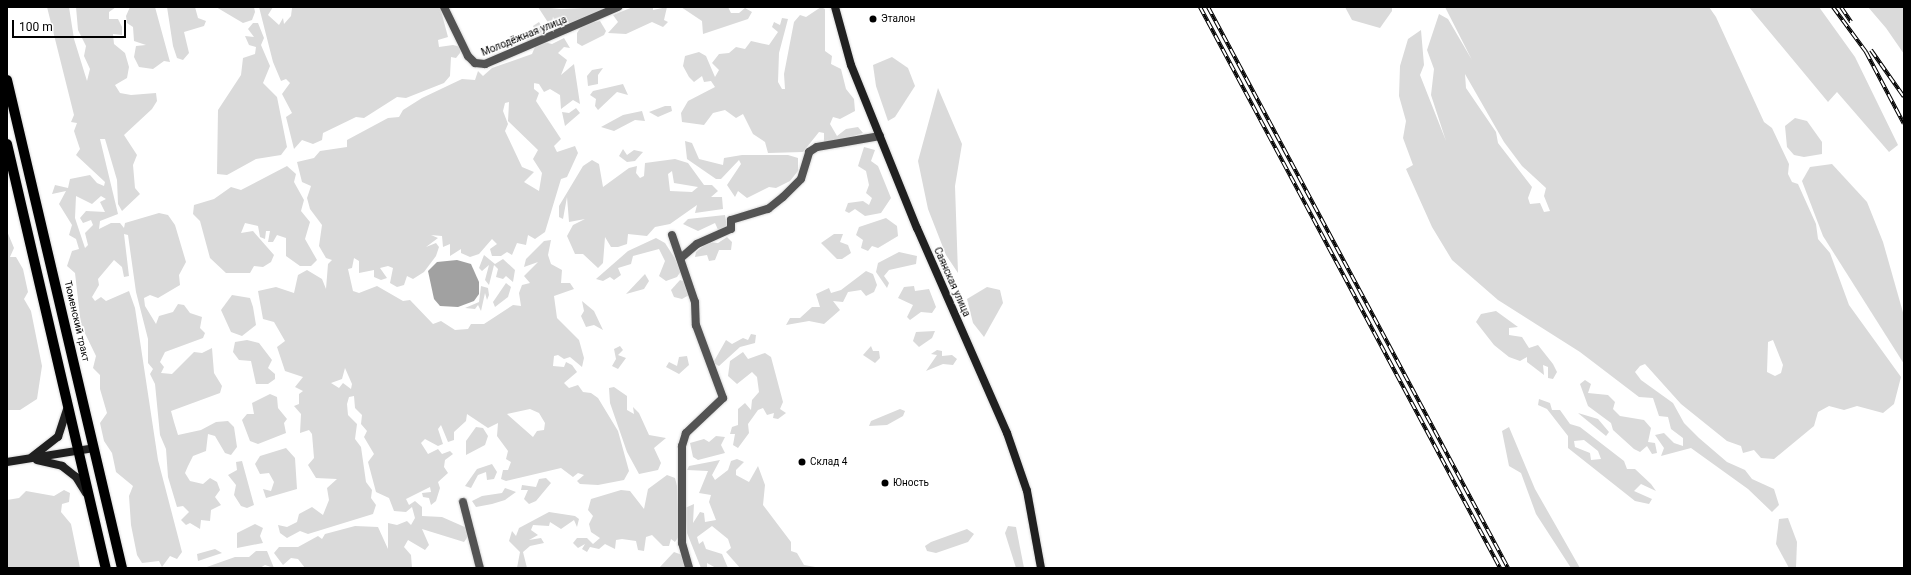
<!DOCTYPE html>
<meta charset="utf-8">
<style>
body{margin:0}
#map{position:relative;width:1911px;height:575px;overflow:hidden;background:#fff;font-family:Roboto,sans-serif}
div>[style]{position:absolute}
.green>*{inset:0;background:#dadada}
.water>*{inset:0;background:#a1a1a1}
.roads{filter:drop-shadow(0 0 1px #dbdbdb) drop-shadow(0 0 1px #dbdbdb)}
.street>*{height:8px;margin:-4px;padding:0 4px;transform-origin:4px;border-radius:4px;background:#535353}
.secondary>*{height:8px;margin:-4px;padding:0 4px;transform-origin:4px;border-radius:4px;background:#202020}
.primary>*{height:10px;margin:-5px;padding:0 5px;transform-origin:5px;border-radius:5px;background:#000}
.rail>*{height:4px;margin-top:-2px;transform-origin:0;background:repeating-linear-gradient(90deg,#fff 0 8px,#000 0 16px);box-sizing:border-box;border-block:1px solid #000}
.dots>*{width:11px;height:11px;translate:-50% -50%;box-sizing:border-box;border:2px solid #fff;border-radius:50%}
span{translate:-50% -50%;white-space:nowrap;text-align:center;line-height:1.15;-webkit-text-stroke:3px #fff;paint-order:stroke}
.poi-label{font-size:10px;color:#000}
.left{translate:0 -50%;text-align:left}
.street-label{font-size:10px;color:#000}
.frame{position:absolute;inset:0;border:8px solid #000;pointer-events:none}
.scale{position:absolute;left:12px;top:20px;width:114px;height:18px;box-sizing:border-box;border:2px solid #000;border-top:0;padding-left:5px;font-size:12px;line-height:14px;white-space:nowrap;color:#000;-webkit-text-stroke:3px #fff;paint-order:stroke}
</style>
<div id="map">
<div class="green">
<div style="clip-path:polygon(evenodd,47px 7px,69px 7px,74px 39px,87px 81px,90px 69px,84px 56px,86px 46px,78px 30px,76px 7px,116px 7px,109px 12px,109px 19px,118px 19px,122px 27px,122px 35px,113px 34px,114px 44px,125px 53px,129px 67px,127px 78px,115px 85px,120px 93px,131px 95px,156px 93px,157px 101px,152px 109px,124px 135px,137px 155px,133px 165px,135px 188px,140px 194px,122px 211px,118px 204px,117px 180px,105px 139px,100px 139px,118px 214px,100px 221px,99px 229px,111px 223px,120px 223px,124px 228px,125px 223px,159px 213px,168px 215px,175px 225px,186px 262px,179px 275px,180px 285px,158px 298px,150px 295px,144px 298px,145px 306px,156px 324px,159px 316px,173px 312px,178px 304px,184px 305px,190px 313px,202px 317px,200px 328px,205px 333px,203px 338px,165px 352px,160px 362px,164px 367px,161px 373px,172px 374px,194px 352px,202px 353px,212px 348px,214px 373px,222px 386px,220px 393px,171px 411px,174px 422px,178px 435px,201px 430px,216px 422px,228px 421px,234px 427px,237px 447px,231px 455px,225px 453px,215px 436px,208px 434px,206px 451px,193px 456px,188px 466px,185px 473px,190px 481px,203px 484px,210px 478px,217px 482px,220px 490px,215px 497px,221px 505px,211px 510px,210px 521px,201px 520px,200px 529px,190px 523px,186px 525px,181px 520px,189px 512px,183px 506px,177px 507px,168px 477px,166px 449px,160px 435px,155px 384px,150px 374px,153px 369px,148px 363px,148px 339px,136px 292px,128px 235px,124px 234px,129px 276px,124px 277px,122px 267px,114px 260px,98px 279px,99px 285px,92px 297px,95px 301px,101px 297px,106px 301px,129px 291px,135px 308px,158px 460px,182px 552px,177px 559px,170px 556px,162px 567px,159px 561px,142px 563px,137px 555px,131px 525px,129px 496px,133px 486px,116px 472px,112px 453px,104px 441px,100px 423px,107px 413px,100px 389px,100px 375px,93px 368px,96px 356px,81px 325px,75px 273px,67px 266px,72px 251px,79px 249px,76px 239px,69px 235px,72px 225px,59px 204px,66px 191px,52px 194px,55px 185px,68px 188px,70px 179px,90px 175px,97px 183px,104px 186px,105px 182px,76px 155px,80px 149px,74px 131px,77px 123px,71px 122px,74px 115px,47px 7px,76px 196px,92px 204px,101px 196px,106px 199px,100px 202px,105px 212px,86px 211px,80px 218px,83px 223px,91px 220px,93px 225px,85px 233px,88px 245px,85px 248px,75px 218px,76px 196px)"></div>
<div style="clip-path:polygon(130px 7px,155px 7px,170px 62px,164px 61px,153px 69px,139px 67px,134px 57px,136px 46px,146px 45px,134px 41px,133px 27px,127px 23px,126px 16px)"></div>
<div style="clip-path:polygon(167px 7px,195px 7px,198px 18px,206px 21px,204px 26px,184px 32px,189px 53px,183px 60px,177px 58px,173px 46px)"></div>
<div style="clip-path:polygon(216px 7px,254px 7px,255px 12px,252px 20px,243px 23px)"></div>
<div style="clip-path:polygon(259px 7px,273px 7px,268px 15px,279px 25px,283px 18px,284px 24px,291px 16px,292px 8px,301px 7px,440px 7px,448px 37px,438px 40px,439px 47px,453px 45px,461px 47px,460px 53px,456px 58px,451px 57px,450px 76px,444px 83px,406px 98px,397px 97px,364px 118px,356px 117px,323px 133px,322px 140px,313px 144px,302px 140px,294px 149px,286px 117px,292px 113px,282px 94px,290px 83px,286px 79px,281px 81px,273px 62px)"></div>
<div style="clip-path:polygon(538px 7px,561px 9px,606px 7px,603px 12px,560px 30px,551px 27px)"></div>
<div style="clip-path:polygon(633px 7px,653px 7px,653px 10px,667px 7px,664px 20px,668px 22px,663px 27px,652px 22px,626px 34px,608px 33px,618px 22px,613px 15px)"></div>
<div style="clip-path:polygon(681px 7px,728px 7px,731px 13px,739px 13px,745px 8px,752px 12px,748px 19px,703px 34px,702px 21px)"></div>
<div style="clip-path:polygon(821px 7px,825px 9px,825px 51px,832px 56px,831px 64px,841px 69px,846px 89px,854px 99px,855px 111px,840px 119px,833px 117px,830px 124px,837px 136px,846px 129px,858px 127px,863px 133px,835px 142px,824px 142px,824px 133px,819px 132px,803px 152px,768px 153px,765px 142px,753px 134px,743px 114px,736px 118px,725px 110px,713px 113px,704px 125px,682px 122px,681px 113px,688px 101px,715px 87px,711px 81px,704px 82px,702px 76px,694px 82px,689px 77px,683px 66px,685px 56px,699px 52px,706px 56px,715px 77px,719px 70px,712px 63px,719px 54px,729px 53px,736px 47px,745px 49px,751px 41px,769px 45px,778px 32px,772px 27px,774px 22px,780px 25px,782px 18px,788px 19px,779px 53px,778px 82px,782px 89px,785px 89px,784px 74px,794px 22px,800px 15px,806px 17px)"></div>
<div style="clip-path:polygon(1345px 7px,1392px 7px,1392px 11px,1380px 28px,1352px 20px)"></div>
<div style="clip-path:polygon(evenodd,1445px 7px,1709px 7px,1716px 17px,1764px 122px,1772px 128px,1789px 164px,1788px 174px,1792px 182px,1798px 184px,1816px 224px,1818px 239px,1830px 253px,1849px 305px,1901px 377px,1894px 404px,1883px 413px,1857px 406px,1844px 410px,1829px 406px,1818px 412px,1814px 426px,1774px 459px,1761px 458px,1754px 450px,1743px 453px,1741px 446px,1727px 441px,1681px 404px,1645px 364px,1640px 366px,1635px 372px,1641px 380px,1673px 403px,1684px 423px,1699px 438px,1727px 462px,1745px 470px,1752px 479px,1774px 489px,1779px 505px,1772px 512px,1748px 489px,1691px 448px,1661px 456px,1664px 448px,1655px 435px,1664px 433px,1674px 443px,1683px 446px,1683px 438px,1671px 429px,1668px 417px,1659px 416px,1653px 398px,1639px 397px,1580px 352px,1498px 300px,1452px 260px,1432px 227px,1406px 169px,1413px 165px,1403px 138px,1406px 121px,1399px 96px,1400px 66px,1408px 39px,1421px 30px,1424px 65px,1420px 75px,1446px 141px,1431px 95px,1434px 69px,1427px 50px,1439px 14px,1448px 19px,1472px 60px,1445px 7px,1465px 74px,1504px 142px,1522px 166px,1546px 188px,1544px 196px,1550px 211px,1544px 212px,1540px 203px,1530px 204px,1528px 198px,1532px 187px,1498px 143px,1496px 132px,1466px 88px,1465px 74px,1445px 7px,1773px 340px,1783px 365px,1781px 373px,1775px 376px,1767px 372px,1768px 342px,1773px 340px)"></div>
<div style="clip-path:polygon(1749px 7px,1819px 7px,1855px 57px,1898px 145px,1889px 152px,1837px 92px,1828px 102px)"></div>
<div style="clip-path:polygon(1868px 7px,1904px 7px,1904px 54px,1886px 28px)"></div>
<div style="clip-path:polygon(600px 21px,606px 31px,604px 35px,582px 46px,577px 43px,577px 33px,583px 24px)"></div>
<div style="clip-path:polygon(539px 22px,547px 36px,534px 42px,525px 41px,525px 36px,536px 32px,533px 26px)"></div>
<div style="clip-path:polygon(253px 23px,258px 23px,264px 38px,261px 45px,270px 66px,263px 83px,277px 97px,287px 147px,281px 155px,256px 159px,227px 175px,217px 174px,218px 110px,241px 75px,243px 58px,255px 54px,256px 47px,249px 45px,245px 36px,254px 37px,248px 29px)"></div>
<div style="clip-path:polygon(evenodd,564px 38px,570px 48px,564px 47px,558px 53px,567px 60px,561px 75px,574px 64px,580px 104px,573px 100px,561px 109px,560px 95px,550px 89px,544px 92px,539px 84px,534px 83px,534px 89px,539px 93px,536px 101px,561px 139px,554px 146px,557px 152px,575px 146px,578px 153px,567px 177px,561px 179px,545px 232px,535px 239px,528px 235px,526px 245px,517px 243px,512px 255px,507px 252px,501px 256px,492px 256px,490px 249px,497px 244px,492px 239px,479px 254px,470px 257px,461px 253px,461px 249px,450px 256px,450px 244px,443px 247px,442px 236px,431px 235px,438px 238px,426px 247px,436px 243px,439px 247px,436px 256px,424px 272px,413px 279px,407px 276px,404px 285px,397px 287px,390px 283px,393px 268px,388px 266px,380px 268px,387px 278px,381px 280px,374px 277px,374px 270px,359px 273px,359px 261px,354px 258px,352px 268px,348px 269px,353px 291px,359px 293px,377px 286px,403px 301px,410px 300px,433px 324px,441px 321px,455px 330px,468px 329px,471px 324px,484px 324px,513px 305px,521px 306px,519px 293px,522px 285px,530px 283px,524px 276px,538px 262px,524px 267px,526px 259px,544px 241px,551px 240px,548px 255px,551px 264px,562px 270px,561px 283px,570px 283px,574px 289px,554px 296px,557px 318px,579px 340px,584px 358px,582px 367px,570px 357px,564px 359px,558px 355px,554px 356px,553px 366px,564px 367px,566px 362px,572px 365px,577px 372px,564px 383px,569px 388px,578px 385px,583px 392px,591px 393px,598px 398px,618px 431px,629px 471px,624px 480px,598px 485px,580px 484px,577px 481px,584px 475px,578px 473px,573px 477px,561px 468px,506px 481px,501px 479px,503px 470px,508px 470px,511px 462px,506px 459px,508px 451px,497px 436px,498px 423px,488px 428px,467px 414px,466px 421px,454px 432px,454px 440px,448px 442px,441px 425px,438px 429px,443px 444px,438px 446px,425px 439px,421px 443px,428px 454px,438px 449px,442px 454px,450px 451px,453px 454px,445px 460px,444px 467px,448px 473px,438px 482px,440px 488px,436px 501px,431px 505px,429px 498px,423px 497px,422px 493px,431px 492px,430px 487px,406px 499px,409px 505px,415px 501px,422px 507px,422px 516px,442px 517px,467px 528px,469px 535px,464px 542px,422px 529px,429px 545px,425px 550px,408px 540px,404px 547px,411px 555px,412px 568px,305px 568px,298px 559px,291px 558px,283px 565px,274px 553px,279px 547px,298px 547px,318px 536px,322px 539px,325px 534px,355px 526px,378px 527px,388px 549px,388px 523px,397px 525px,407px 521px,411px 525px,415px 518px,412px 507px,406px 512px,394px 511px,389px 498px,376px 492px,368px 462px,374px 454px,364px 437px,367px 431px,361px 424px,362px 415px,355px 408px,354px 396px,349px 397px,347px 404px,348px 415px,357px 424px,355px 439px,361px 447px,366px 482px,372px 490px,371px 498px,376px 505px,373px 514px,308px 534px,300px 531px,287px 538px,280px 533px,278px 525px,287px 527px,297px 522px,299px 514px,312px 507px,323px 515px,329px 500px,327px 488px,337px 479px,316px 478px,308px 465px,314px 458px,312px 434px,309px 430px,300px 433px,301px 414px,294px 406px,299px 404px,299px 394px,303px 391px,295px 387px,303px 377px,285px 371px,277px 347px,285px 341px,274px 322px,263px 319px,258px 291px,276px 287px,294px 293px,298px 275px,307px 270px,322px 279px,326px 289px,328px 264px,332px 260px,326px 258px,319px 246px,322px 225px,310px 209px,307px 198px,311px 186px,302px 182px,297px 162px,314px 158px,320px 151px,347px 147px,347px 140px,388px 118px,399px 117px,403px 110px,422px 98px,462px 79px,475px 80px,478px 71px,483px 76px,492px 68px,532px 54px,535px 47px,544px 42px,552px 44px,564px 38px,509px 102px,508px 121px,538px 150px,533px 159px,542px 173px,539px 191px,524px 182px,534px 172px,522px 167px,505px 131px,508px 124px,503px 111px,505px 103px,509px 102px,564px 38px,345px 368px,352px 384px,351px 389px,343px 383px,339px 388px,331px 383px,342px 379px,345px 368px,564px 38px,530px 409px,539px 413px,545px 423px,544px 430px,537px 431px,533px 437px,507px 414px,530px 409px)"></div>
<div style="clip-path:polygon(892px 57px,908px 68px,915px 86px,895px 117px,888px 121px,876px 86px,873px 65px)"></div>
<div style="clip-path:polygon(603px 68px,598px 75px,598px 84px,588px 86px,587px 76px,592px 70px)"></div>
<div style="clip-path:polygon(623px 84px,628px 95px,617px 92px,598px 110px,595px 106px,596px 99px,590px 95px,593px 91px)"></div>
<div style="clip-path:polygon(938px 88px,962px 144px,955px 186px,958px 273px,946px 255px,928px 209px,918px 161px)"></div>
<div style="clip-path:polygon(665px 106px,671px 106px,672px 111px,658px 117px,649px 112px)"></div>
<div style="clip-path:polygon(576px 108px,580px 113px,565px 126px,562px 112px,569px 113px)"></div>
<div style="clip-path:polygon(642px 111px,645px 121px,635px 120px,614px 131px,601px 127px,623px 115px)"></div>
<div style="clip-path:polygon(1795px 118px,1807px 121px,1822px 142px,1822px 154px,1804px 157px,1794px 155px,1787px 147px,1785px 126px)"></div>
<div style="clip-path:polygon(685px 141px,692px 143px,699px 159px,723px 165px,724px 158px,742px 155px,788px 155px,798px 158px,798px 171px,790px 181px,776px 188px,769px 187px,747px 198px,738px 191px,735px 197px,727px 185px,741px 164px,739px 160px,721px 179px,716px 179px,687px 159px)"></div>
<div style="clip-path:polygon(864px 147px,875px 150px,871px 161px,878px 166px,891px 198px,881px 213px,865px 216px,855px 209px,849px 213px,845px 211px,848px 203px,863px 201px,869px 205px,872px 198px,866px 193px,869px 185px,866px 171px,858px 166px)"></div>
<div style="clip-path:polygon(623px 149px,627px 155px,634px 150px,643px 152px,635px 161px,627px 162px,619px 156px)"></div>
<div style="clip-path:polygon(evenodd,675px 159px,688px 163px,704px 185px,712px 185px,718px 191px,711px 197px,722px 197px,723px 209px,695px 213px,697px 205px,670px 224px,655px 227px,647px 236px,628px 234px,627px 244px,618px 247px,611px 247px,605px 237px,603px 263px,598px 268px,583px 254px,575px 254px,567px 236px,573px 225px,585px 219px,569px 222px,567px 197px,563px 219px,559px 217px,559px 206px,583px 166px,592px 160px,599px 164px,603px 187px,629px 168px,637px 166px,636px 173px,640px 178px,644px 176px,645px 163px,675px 159px,672px 171px,674px 183px,698px 187px,692px 192px,670px 191px,668px 174px,672px 171px)"></div>
<div style="clip-path:polygon(1832px 164px,1867px 202px,1883px 242px,1904px 316px,1904px 364px,1823px 236px,1802px 181px,1810px 167px)"></div>
<div style="clip-path:polygon(287px 166px,296px 174px,294px 182px,304px 200px,301px 211px,310px 222px,305px 239px,317px 260px,311px 266px,300px 266px,286px 256px,286px 238px,277px 235px,273px 242px,268px 242px,270px 231px,266px 231px,265px 239px,260px 237px,258px 226px,245px 223px,241px 233px,253px 231px,274px 255px,271px 262px,263px 267px,254px 266px,250px 273px,226px 273px,210px 258px,200px 221px,193px 214px,194px 205px,214px 199px,231px 187px,241px 190px)"></div>
<div style="clip-path:polygon(725px 215px,727px 228px,719px 232px,715px 223px,698px 231px,683px 224px,688px 219px)"></div>
<div style="clip-path:polygon(886px 218px,897px 226px,898px 236px,878px 248px,872px 246px,868px 251px,861px 248px,863px 240px,856px 235px,859px 227px)"></div>
<div style="clip-path:polygon(7px 231px,14px 248px,10px 257px,16px 257px,23px 269px,28px 292px,24px 299px,31px 311px,42px 366px,37px 399px,20px 410px,7px 410px)"></div>
<div style="clip-path:polygon(834px 234px,843px 234px,840px 242px,848px 245px,851px 253px,842px 259px,837px 259px,821px 243px)"></div>
<div style="clip-path:polygon(727px 237px,732px 242px,731px 250px,719px 250px,715px 260px,709px 261px,707px 255px,695px 257px,696px 252px,708px 242px,718px 243px)"></div>
<div style="clip-path:polygon(656px 238px,665px 243px,674px 257px,681px 271px,677px 277px,666px 281px,659px 276px,665px 261px,659px 249px,633px 256px,631px 264px,618px 268px,621px 275px,614px 280px,610px 277px,603px 281px,596px 279px,628px 251px)"></div>
<div style="clip-path:polygon(899px 252px,917px 256px,916px 264px,889px 270px,884px 276px,889px 283px,887px 288px,876px 272px,878px 263px)"></div>
<div style="clip-path:polygon(484px 255px,495px 264px,503px 259px,515px 270px,513px 282px,506px 276px,503px 279px,496px 277px,498px 269px,494px 265px,489px 285px,485px 280px,489px 265px,482px 271px,479px 268px)"></div>
<div style="clip-path:polygon(866px 271px,873px 274px,877px 285px,874px 292px,866px 296px,861px 290px,848px 292px,843px 302px,833px 301px,840px 310px,824px 324px,809px 321px,786px 325px,790px 318px,800px 318px,812px 307px,820px 307px,816px 294px,829px 288px,831px 293px,841px 290px)"></div>
<div style="clip-path:polygon(645px 274px,649px 281px,644px 289px,626px 294px)"></div>
<div style="clip-path:polygon(680px 280px,685px 282px,689px 295px,682px 299px,674px 297px,671px 290px)"></div>
<div style="clip-path:polygon(506px 283px,511px 287px,508px 297px,495px 307px,493px 302px)"></div>
<div style="clip-path:polygon(481px 286px,488px 288px,489px 295px,487px 300px,485px 293px,481px 311px,478px 305px,475px 309px,465px 308px,479px 302px)"></div>
<div style="clip-path:polygon(914px 286px,915px 291px,929px 289px,936px 307px,932px 313px,921px 312px,910px 320px,907px 317px,913px 305px,898px 298px,904px 287px)"></div>
<div style="clip-path:polygon(987px 287px,1000px 290px,1003px 303px,984px 337px,973px 323px,967px 299px)"></div>
<div style="clip-path:polygon(232px 295px,250px 298px,253px 307px,256px 325px,242px 336px,231px 332px,221px 310px)"></div>
<div style="clip-path:polygon(582px 301px,594px 311px,603px 330px,594px 325px,586px 327px,581px 316px,584px 311px)"></div>
<div style="clip-path:polygon(1496px 311px,1518px 327px,1509px 328px,1509px 335px,1522px 337px,1529px 348px,1538px 345px,1553px 364px,1557px 372px,1553px 379px,1548px 378px,1548px 367px,1543px 365px,1544px 375px,1527px 362px,1527px 357px,1520px 361px,1509px 357px,1494px 345px,1476px 322px,1481px 314px)"></div>
<div style="clip-path:polygon(935px 331px,932px 338px,919px 347px,913px 341px,916px 332px)"></div>
<div style="clip-path:polygon(751px 334px,756px 335px,755px 343px,740px 347px,719px 366px,713px 363px,726px 340px,732px 344px,743px 338px,748px 340px)"></div>
<div style="clip-path:polygon(247px 340px,259px 343px,272px 360px,268px 368px,275px 374px,275px 379px,268px 384px,256px 384px,251px 361px,239px 360px,233px 352px,235px 342px)"></div>
<div style="clip-path:polygon(620px 346px,623px 350px,618px 355px,626px 358px,618px 369px,612px 366px,616px 359px,614px 349px)"></div>
<div style="clip-path:polygon(871px 346px,873px 351px,879px 351px,880px 358px,875px 363px,863px 355px)"></div>
<div style="clip-path:polygon(937px 350px,942px 351px,942px 356px,952px 355px,957px 359px,953px 365px,943px 364px,926px 371px,937px 355px,931px 354px)"></div>
<div style="clip-path:polygon(743px 352px,748px 359px,765px 353px,771px 357px,783px 402px,780px 409px,786px 413px,778px 419px,773px 418px,774px 413px,767px 415px,763px 408px,758px 410px,748px 424px,749px 433px,738px 448px,733px 445px,735px 434px,730px 434px,732px 427px,738px 425px,738px 409px,745px 403px,751px 410px,752px 400px,759px 392px,757px 377px,752px 372px,737px 384px,728px 376px,730px 361px)"></div>
<div style="clip-path:polygon(687px 356px,689px 365px,679px 374px,666px 367px,669px 362px,677px 366px,679px 357px)"></div>
<div style="clip-path:polygon(1585px 380px,1591px 384px,1588px 393px,1608px 395px,1615px 402px,1613px 409px,1620px 416px,1644px 420px,1651px 428px,1648px 442px,1655px 443px,1657px 453px,1652px 454px,1647px 446px,1640px 452px,1634px 449px,1613px 430px,1611px 423px,1588px 406px,1580px 384px)"></div>
<div style="clip-path:polygon(614px 387px,627px 396px,627px 410px,634px 414px,633px 407px,639px 413px,649px 435px,666px 438px,654px 448px,661px 463px,658px 470px,639px 474px,627px 452px,610px 403px,609px 388px)"></div>
<div style="clip-path:polygon(270px 394px,277px 397px,278px 408px,287px 419px,284px 423px,286px 433px,258px 444px,250px 441px,242px 420px,247px 414px,254px 414px,252px 403px)"></div>
<div style="clip-path:polygon(evenodd,1539px 399px,1550px 403px,1552px 410px,1560px 410px,1570px 424px,1580px 427px,1624px 461px,1627px 469px,1635px 469px,1651px 484px,1656px 491px,1641px 484px,1634px 491px,1652px 499px,1649px 504px,1635px 501px,1568px 448px,1568px 436px,1547px 409px,1538px 405px,1539px 399px,1584px 440px,1598px 451px,1601px 459px,1591px 460px,1590px 453px,1575px 447px,1574px 441px,1584px 440px)"></div>
<div style="clip-path:polygon(900px 409px,905px 411px,903px 416px,887px 425px,869px 426px,871px 421px)"></div>
<div style="clip-path:polygon(1578px 413px,1598px 419px,1609px 432px,1606px 436px)"></div>
<div style="clip-path:polygon(476px 427px,483px 428px,488px 436px,485px 445px,466px 455px,466px 441px)"></div>
<div style="clip-path:polygon(1509px 427px,1535px 489px,1580px 568px,1571px 568px,1536px 514px,1521px 473px,1509px 466px,1502px 431px)"></div>
<div style="clip-path:polygon(716px 436px,725px 437px,721px 445px,725px 453px,698px 460px,693px 457px,690px 443px,704px 439px,709px 442px)"></div>
<div style="clip-path:polygon(286px 448px,295px 458px,297px 489px,266px 498px,263px 489px,271px 491px,274px 482px,269px 473px,260px 474px,255px 464px,260px 456px)"></div>
<div style="clip-path:polygon(737px 459px,744px 462px,736px 470px,736px 475px,749px 482px,758px 466px,765px 485px,763px 505px,791px 542px,791px 551px,797px 553px,804px 565px,821px 568px,740px 568px,726px 552px,731px 548px,728px 539px,712px 526px,697px 537px,699px 544px,703px 541px,706px 549px,722px 554px,728px 568px,716px 568px,707px 563px,707px 568px,701px 568px,687px 533px,685px 508px,694px 504px,693px 523px,700px 512px,704px 513px,705px 522px,716px 520px,709px 502px,711px 495px,699px 493px,708px 471px,687px 470px,689px 466px,720px 460px,712px 475px,715px 480px,728px 470px,731px 461px)"></div>
<div style="clip-path:polygon(242px 461px,254px 505px,247px 508px,241px 506px,234px 495px,236px 485px,228px 475px,237px 470px,236px 462px)"></div>
<div style="clip-path:polygon(492px 464px,497px 472px,494px 479px,487px 480px,486px 472px,478px 475px,471px 488px,465px 486px,477px 469px)"></div>
<div style="clip-path:polygon(667px 475px,675px 478px,677px 486px,679px 536px,675px 542px,671px 539px,669px 546px,663px 546px,652px 535px,646px 537px,644px 551px,638px 550px,636px 541px,622px 539px,616px 540px,615px 549px,605px 544px,599px 549px,590px 547px,587px 552px,582px 549px,585px 544px,578px 548px,573px 543px,577px 538px,587px 538px,593px 544px,600px 538px,591px 532px,589px 524px,593px 516px,588px 510px,591px 499px,621px 490px,630px 491px,644px 509px,648px 489px)"></div>
<div style="clip-path:polygon(546px 478px,551px 483px,536px 501px,529px 504px,524px 499px,528px 490px,521px 490px,522px 485px,536px 487px,539px 479px)"></div>
<div style="clip-path:polygon(505px 488px,516px 492px,505px 500px,492px 504px,476px 507px,472px 501px,482px 496px,502px 493px)"></div>
<div style="clip-path:polygon(64px 490px,70px 493px,69px 502px,62px 504px,61px 512px,71px 524px,80px 568px,7px 568px,7px 500px,19px 498px,26px 491px,54px 496px)"></div>
<div style="clip-path:polygon(549px 512px,575px 516px,579px 519px,577px 527px,574px 520px,561px 529px,550px 522px,549px 526px,533px 525px,531px 530px,538px 535px,529px 540px,541px 538px,544px 543px,530px 546px,523px 552px,527px 568px,517px 568px,520px 552px,509px 541px,512px 531px,516px 536px,519px 528px)"></div>
<div style="clip-path:polygon(1788px 518px,1797px 542px,1796px 568px,1789px 568px,1776px 544px,1779px 519px)"></div>
<div style="clip-path:polygon(255px 524px,263px 528px,260px 536px,263px 543px,237px 548px,237px 533px)"></div>
<div style="clip-path:polygon(1008px 526px,1016px 527px,1024px 568px,1016px 568px,1005px 533px)"></div>
<div style="clip-path:polygon(967px 529px,974px 534px,968px 542px,936px 553px,927px 551px,925px 546px,931px 542px)"></div>
<div style="clip-path:polygon(215px 549px,222px 553px,198px 561px,197px 554px)"></div>
<div style="clip-path:polygon(256px 551px,267px 551px,274px 568px,265px 565px,260px 568px,204px 568px,235px 557px,249px 557px)"></div>
<div style="clip-path:polygon(674px 552px,685px 556px,686px 568px,659px 568px)"></div>
</div>
<div class="water">
<div style="clip-path:polygon(457px 260px,471px 264px,479px 282px,479px 294px,474px 301px,458px 307px,440px 306px,434px 299px,428px 271px,437px 262px)"></div>
</div>
<div class="roads">
<div class="street">
<div style="left:444px;top:7px;width:55px;rotate:63.9deg"></div>
<div style="left:468px;top:56px;width:10px;rotate:45deg"></div>
<div style="left:475px;top:63px;width:10px;rotate:6deg"></div>
<div style="left:485px;top:64px;width:145px;rotate:-23.2deg"></div>
<div style="left:672px;top:235px;width:71px;rotate:71.1deg"></div>
<div style="left:695px;top:302px;width:23px;rotate:88deg"></div>
<div style="left:696px;top:325px;width:78px;rotate:69.7deg"></div>
<div style="left:723px;top:398px;width:51px;rotate:136.6deg"></div>
<div style="left:686px;top:433px;width:14px;rotate:107deg"></div>
<div style="left:682px;top:446px;width:97px;rotate:90deg"></div>
<div style="left:682px;top:543px;width:26px;rotate:74deg"></div>
<div style="left:682px;top:257px;width:20px;rotate:-41deg"></div>
<div style="left:697px;top:244px;width:37px;rotate:-24deg"></div>
<div style="left:731px;top:229px;width:9px;rotate:-90deg"></div>
<div style="left:731px;top:220px;width:39px;rotate:-17deg"></div>
<div style="left:768px;top:209px;width:19px;rotate:-39deg"></div>
<div style="left:783px;top:197px;width:25px;rotate:-45deg"></div>
<div style="left:801px;top:179px;width:28px;rotate:-73deg"></div>
<div style="left:809px;top:152px;width:9px;rotate:-32deg"></div>
<div style="left:817px;top:147px;width:64px;rotate:-9.9deg"></div>
<div style="left:463px;top:502px;width:68px;rotate:75.6deg"></div>
</div>
<div class="secondary">
<div style="left:835px;top:7px;width:60px;rotate:74.6deg"></div>
<div style="left:851px;top:65px;width:176px;rotate:68deg"></div>
<div style="left:917px;top:228px;width:224px;rotate:66.3deg"></div>
<div style="left:1007px;top:433px;width:61px;rotate:71deg"></div>
<div style="left:1027px;top:491px;width:78px;rotate:79.7deg"></div>
<div style="left:32px;top:457px;width:33px;rotate:-38deg"></div>
<div style="left:58px;top:437px;width:29px;rotate:-72deg"></div>
<div style="left:37px;top:460px;width:26px;rotate:13deg"></div>
<div style="left:62px;top:466px;width:18px;rotate:38deg"></div>
<div style="left:76px;top:477px;width:19px;rotate:58deg"></div>
<div style="left:7px;top:462px;width:88px;rotate:-9.1deg"></div>
</div>
<div class="primary">
<div style="left:7px;top:80px;width:501px;rotate:76.74deg"></div>
<div style="left:7px;top:144px;width:435px;rotate:76.9deg"></div>
</div>
</div>
<div class="rail">
<div style="left:1200px;top:7px;width:636px;rotate:61.86deg"></div>
<div style="left:1208px;top:7px;width:636px;rotate:61.86deg"></div>
<div style="left:1833px;top:7px;width:56px;rotate:53.7deg"></div>
<div style="left:1866px;top:52px;width:81px;rotate:62.2deg"></div>
<div style="left:1841px;top:7px;width:18px;rotate:56deg"></div>
<div style="left:1871px;top:50px;width:57px;rotate:54.9deg"></div>
</div>
<div class="dots">
<div style="left:873px;top:19px;background:#000"></div>
<div style="left:802px;top:462px;background:#000"></div>
<div style="left:885px;top:483px;background:#000"></div>
</div>
<div class="poi-label">
<span class="left" style="left:881px;top:19px">Эталон</span>
<span class="left" style="left:810px;top:462px">Склад 4</span>
<span class="left" style="left:893px;top:483px">Юность</span>
</div>
<div class="street-label">
<span style="left:524px;top:36px;rotate:-22deg">Молодёжная улица</span>
<span style="left:952px;top:282px;rotate:66deg">Саянская улица</span>
<span style="left:77px;top:321px;rotate:77deg">Тюменский тракт</span>
</div>
<div class="frame"></div>
<div class="scale">100 m</div>
</div>
